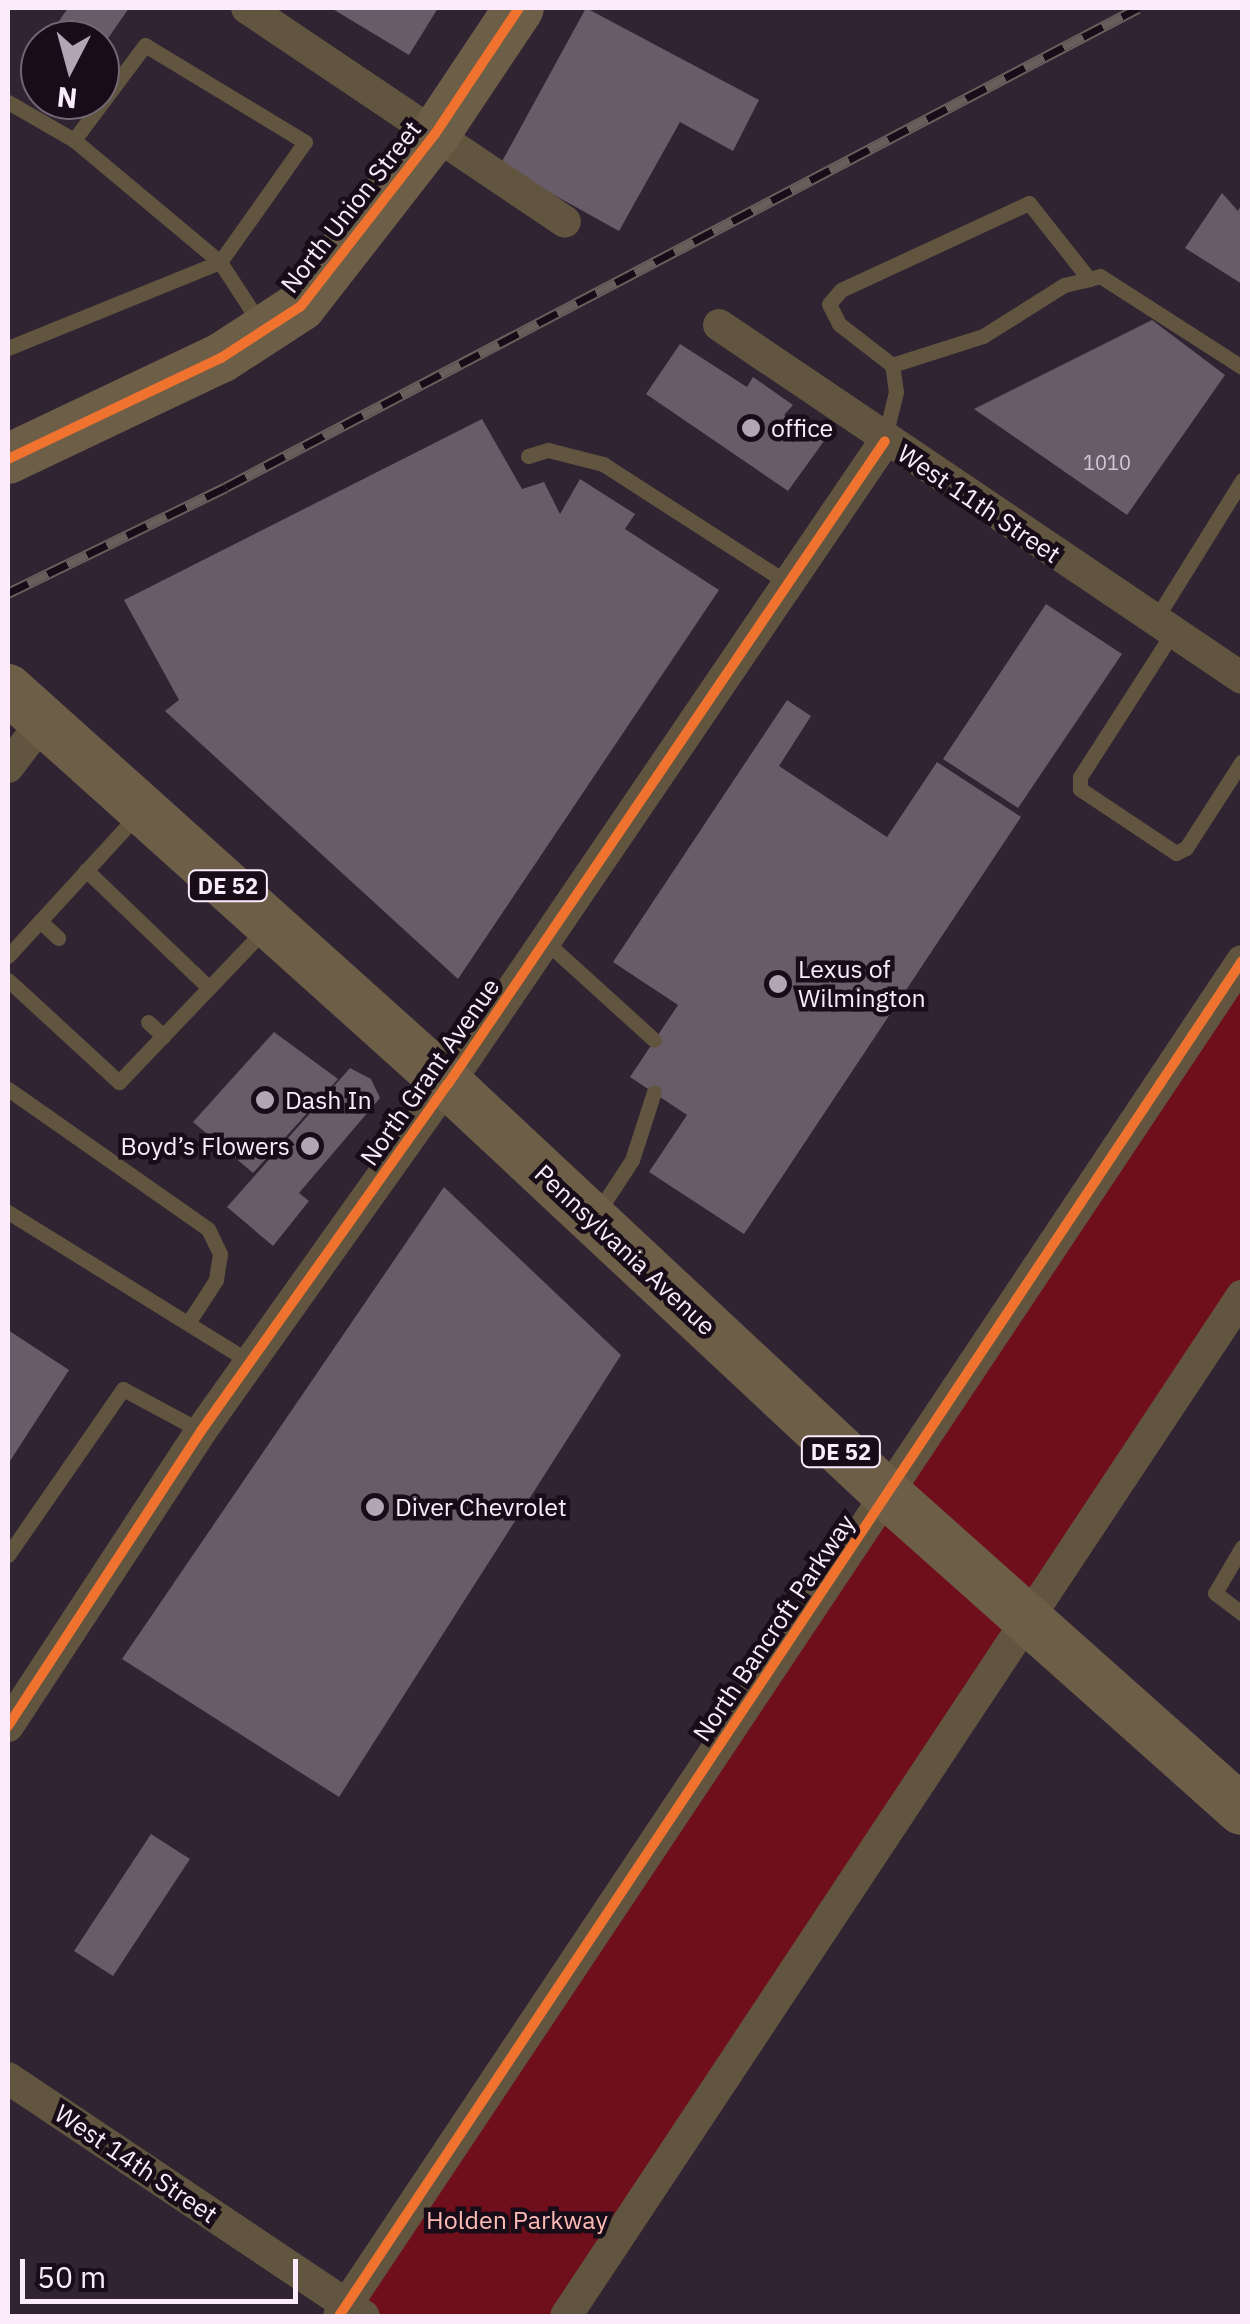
<!DOCTYPE html>
<meta charset="utf-8">
<style>
body{margin:0}
#map{position:relative;width:1250px;height:2324px;overflow:hidden;background:#302332;font-family:"IBM Plex Sans",sans-serif}
div>[style]{position:absolute}
.green>*{inset:0;background:#6f0f1c}
.building>*{inset:0;background:#675c68}
.service>*{height:15px;margin:-7.5px;padding:0 7.5px;transform-origin:7.5px;border-radius:7.5px;background:#615540}
.minor>*{height:32px;margin:-16px;padding:0 16px;transform-origin:16px;border-radius:16px;background:#615540}
.primary>*{height:50px;margin:-25px;padding:0 25px;transform-origin:25px;border-radius:25px;background:#6d5e48}
.rail>*{height:11px;margin-top:-5.5px;transform-origin:0;background:repeating-linear-gradient(90deg,#170c18 0 22px,#685e5b 0 44px);box-sizing:border-box;border-block:2px solid #685e5b}
.cycleway>*{height:10px;margin:-5px;padding:0 5px;transform-origin:5px;border-radius:5px;background:#ef722f}
.dots>*{width:28px;height:28px;translate:-50% -50%;box-sizing:border-box;border:5px solid #170c18;border-radius:50%}
span{translate:-50% -50%;white-space:nowrap;text-align:center;line-height:1.15;-webkit-text-stroke:9px #170c18;paint-order:stroke}
.number-label{font-size:20px;color:#d6c7d8}
.number-label span{-webkit-text-stroke-width:0}
.shield-label span{padding:2px 8px;background:#170c18;border:2px solid;border-radius:8px;-webkit-text-stroke-width:0}
.shield-label{font-size:22px;color:#fbebfd;font-weight:700}
.street-label{font-size:25px;color:#fbebfd}
.poi-label{font-size:25px;color:#fbebfd}
.left{translate:0 -50%;text-align:left}
.right{translate:-100% -50%;text-align:right}
.park-label{font-size:25px;color:#febbb6}
.frame{position:absolute;inset:0;border:10px solid #fbebfd;pointer-events:none}
.north{position:absolute;left:20px;top:20px;width:100px;height:100px;box-sizing:border-box;background:#170c18;border:2px solid #726574;border-radius:50%;rotate:186deg;font-size:28px;font-weight:700;line-height:40px;text-align:center;color:#fbebfd}
.north::after{content:'';display:block;margin:auto;width:35px;height:45px;background:#b4a5b6;clip-path:polygon(50% 0,100% 100%,50% 72%,0 100%)}
.scale{position:absolute;left:20px;top:2259px;width:278px;height:45px;box-sizing:border-box;border:5px solid #fbebfd;border-top:0;padding-left:12px;font-size:30px;line-height:35px;white-space:nowrap;color:#fbebfd;-webkit-text-stroke:8px #170c18;paint-order:stroke}
</style>
<div id="map">
<div class="green">
<div style="clip-path:polygon(1242px 961px,1242px 1296px,566px 2316px,339px 2316px)"></div>
</div>
<div class="building">
<div style="clip-path:polygon(68px 8px,129px 8px,100px 50px,100px 40px,46px 40px)"></div>
<div style="clip-path:polygon(331px 8px,438px 8px,409px 55px)"></div>
<div style="clip-path:polygon(586px 8px,759px 100px,733px 151px,680px 122px,619px 231px,500px 165px)"></div>
<div style="clip-path:polygon(40px 48px,40px 69px,30px 63px)"></div>
<div style="clip-path:polygon(1222px 193px,1238px 211px,1242px 203px,1242px 284px,1185px 248px)"></div>
<div style="clip-path:polygon(1152px 320px,1225px 375px,1127px 515px,974px 409px)"></div>
<div style="clip-path:polygon(680px 344px,747px 387px,753px 377px,793px 405px,784px 415px,824px 441px,788px 491px,646px 394px)"></div>
<div style="clip-path:polygon(482px 419px,522px 489px,544px 482px,560px 514px,580px 479px,635px 514px,625px 529px,719px 590px,458px 979px,165px 711px,179px 700px,124px 600px)"></div>
<div style="clip-path:polygon(1046px 604px,1122px 654px,1018px 808px,943px 759px)"></div>
<div style="clip-path:polygon(787px 700px,811px 716px,779px 766px,887px 837px,937px 762px,1021px 817px,744px 1234px,649px 1172px,687px 1115px,630px 1077px,678px 1005px,613px 962px)"></div>
<div style="clip-path:polygon(274px 1032px,338px 1079px,253px 1173px,193px 1122px)"></div>
<div style="clip-path:polygon(350px 1068px,371px 1079px,380px 1098px,299px 1193px,309px 1201px,273px 1246px,227px 1207px)"></div>
<div style="clip-path:polygon(444px 1187px,621px 1355px,339px 1797px,122px 1659px)"></div>
<div style="clip-path:polygon(8px 1330px,69px 1370px,8px 1464px)"></div>
<div style="clip-path:polygon(151px 1834px,190px 1859px,113px 1976px,74px 1951px)"></div>
</div>
<div class="service">
<div style="left:8px;top:102px;width:76px;rotate:29.9deg"></div>
<div style="left:74px;top:140px;width:190px;rotate:39.9deg"></div>
<div style="left:220px;top:262px;width:147px;rotate:-54.7deg"></div>
<div style="left:305px;top:142px;width:187px;rotate:-148.8deg"></div>
<div style="left:145px;top:45px;width:119px;rotate:126.8deg"></div>
<div style="left:1089px;top:279px;width:97px;rotate:-128.3deg"></div>
<div style="left:1029px;top:203px;width:207px;rotate:155.2deg"></div>
<div style="left:841px;top:290px;width:18px;rotate:131deg"></div>
<div style="left:829px;top:304px;width:22px;rotate:63deg"></div>
<div style="left:839px;top:324px;width:67px;rotate:37.7deg"></div>
<div style="left:892px;top:365px;width:96px;rotate:-17.7deg"></div>
<div style="left:983px;top:336px;width:96px;rotate:-32.2deg"></div>
<div style="left:1064px;top:285px;width:26px;rotate:-13deg"></div>
<div style="left:1089px;top:279px;width:11px;rotate:-15deg"></div>
<div style="left:1100px;top:276px;width:169px;rotate:32.7deg"></div>
<div style="left:8px;top:348px;width:229px;rotate:-22.1deg"></div>
<div style="left:220px;top:262px;width:75px;rotate:56.9deg"></div>
<div style="left:885px;top:437px;width:46px;rotate:-76.3deg"></div>
<div style="left:896px;top:392px;width:27px;rotate:-98deg"></div>
<div style="left:528px;top:456px;width:21px;rotate:-17deg"></div>
<div style="left:548px;top:450px;width:57px;rotate:14.3deg"></div>
<div style="left:603px;top:464px;width:220px;rotate:32.8deg"></div>
<div style="left:1155px;top:620px;width:165px;rotate:-58.1deg"></div>
<div style="left:1173px;top:632px;width:172px;rotate:122.7deg"></div>
<div style="left:1080px;top:777px;width:12px;rotate:90deg"></div>
<div style="left:1080px;top:789px;width:115px;rotate:33.7deg"></div>
<div style="left:1176px;top:853px;width:11px;rotate:-27deg"></div>
<div style="left:1186px;top:848px;width:103px;rotate:-57.2deg"></div>
<div style="left:86px;top:870px;width:170px;rotate:43.8deg"></div>
<div style="left:40px;top:921px;width:25px;rotate:43deg"></div>
<div style="left:545px;top:941px;width:147px;rotate:42.2deg"></div>
<div style="left:8px;top:956px;width:194px;rotate:-47.5deg"></div>
<div style="left:8px;top:980px;width:151px;rotate:42.6deg"></div>
<div style="left:119px;top:1082px;width:214px;rotate:-46.3deg"></div>
<div style="left:148px;top:1022px;width:21px;rotate:43deg"></div>
<div style="left:8px;top:1089px;width:244px;rotate:35deg"></div>
<div style="left:208px;top:1229px;width:28px;rotate:64deg"></div>
<div style="left:220px;top:1254px;width:26px;rotate:99deg"></div>
<div style="left:216px;top:1280px;width:51px;rotate:123.1deg"></div>
<div style="left:8px;top:1212px;width:285px;rotate:31.8deg"></div>
<div style="left:598px;top:1212px;width:62px;rotate:-56.8deg"></div>
<div style="left:632px;top:1160px;width:71px;rotate:-72.1deg"></div>
<div style="left:1242px;top:1547px;width:53px;rotate:120.4deg"></div>
<div style="left:1215px;top:1593px;width:34px;rotate:37deg"></div>
<div style="left:8px;top:1555px;width:202px;rotate:-55.3deg"></div>
<div style="left:123px;top:1389px;width:89px;rotate:28.3deg"></div>
</div>
<div class="minor">
<div style="left:247px;top:8px;width:383px;rotate:33.9deg"></div>
<div style="left:719px;top:325px;width:631px;rotate:34.02deg"></div>
<div style="left:8px;top:767px;width:58px;rotate:-52.7deg"></div>
<div style="left:8px;top:1726px;width:353px;rotate:-56.8deg"></div>
<div style="left:201px;top:1431px;width:426px;rotate:-54.6deg"></div>
<div style="left:448px;top:1084px;width:777px;rotate:-55.8deg"></div>
<div style="left:8px;top:2078px;width:428px;rotate:33.8deg"></div>
<div style="left:339px;top:2316px;width:1628px;rotate:-56.32deg"></div>
<div style="left:566px;top:2316px;width:1224px;rotate:-56.47deg"></div>
</div>
<div class="primary">
<div style="left:8px;top:459px;width:236px;rotate:-25.4deg"></div>
<div style="left:221px;top:358px;width:95px;rotate:-33deg"></div>
<div style="left:301px;top:306px;width:218px;rotate:-52.1deg"></div>
<div style="left:435px;top:134px;width:151px;rotate:-56.3deg"></div>
<div style="left:8px;top:689px;width:591px;rotate:41.92deg"></div>
<div style="left:448px;top:1084px;width:601px;rotate:43.04deg"></div>
<div style="left:887px;top:1494px;width:475px;rotate:41.7deg"></div>
</div>
<div class="rail">
<div style="left:8px;top:593px;width:242px;rotate:-25.9deg"></div>
<div style="left:226px;top:487px;width:1030px;rotate:-27.71deg"></div>
</div>
<div class="cycleway">
<div style="left:8px;top:459px;width:236px;rotate:-25.4deg"></div>
<div style="left:221px;top:358px;width:95px;rotate:-33deg"></div>
<div style="left:301px;top:306px;width:218px;rotate:-52.1deg"></div>
<div style="left:435px;top:134px;width:151px;rotate:-56.3deg"></div>
<div style="left:8px;top:1726px;width:353px;rotate:-56.8deg"></div>
<div style="left:201px;top:1431px;width:426px;rotate:-54.6deg"></div>
<div style="left:448px;top:1084px;width:777px;rotate:-55.8deg"></div>
<div style="left:339px;top:2316px;width:1628px;rotate:-56.32deg"></div>
</div>
<div class="dots">
<div style="left:751px;top:428px;background:#b4a5b6"></div>
<div style="left:778px;top:984px;background:#b4a5b6"></div>
<div style="left:265px;top:1100px;background:#b4a5b6"></div>
<div style="left:310px;top:1146px;background:#b4a5b6"></div>
<div style="left:375px;top:1507px;background:#b4a5b6"></div>
</div>
<div class="number-label">
<span style="left:1107px;top:462px">1010</span>
</div>
<div class="shield-label">
<span style="left:228px;top:886px">DE 52</span>
<span style="left:841px;top:1452px">DE 52</span>
</div>
<div class="street-label">
<span style="left:351px;top:207px;rotate:-52deg">North Union Street</span>
<span style="left:979px;top:504px;rotate:34deg">West 11th Street</span>
<span style="left:430px;top:1072px;rotate:-55deg">North Grant Avenue</span>
<span style="left:625px;top:1250px;rotate:43deg">Pennsylvania Avenue</span>
<span style="left:774px;top:1628px;rotate:-56deg">North Bancroft Parkway</span>
<span style="left:136px;top:2164px;rotate:34deg">West 14th Street</span>
</div>
<div class="poi-label">
<span class="left" style="left:771px;top:428px">office</span>
<span class="left" style="left:798px;top:984px">Lexus of<br>Wilmington</span>
<span class="left" style="left:285px;top:1100px">Dash In</span>
<span class="right" style="left:290px;top:1146px">Boyd’s Flowers</span>
<span class="left" style="left:395px;top:1507px">Diver Chevrolet</span>
</div>
<div class="park-label">
<span style="left:517px;top:2220px">Holden Parkway</span>
</div>
<div class="frame"></div>
<div class="north">N</div>
<div class="scale">50 m</div>
</div>
